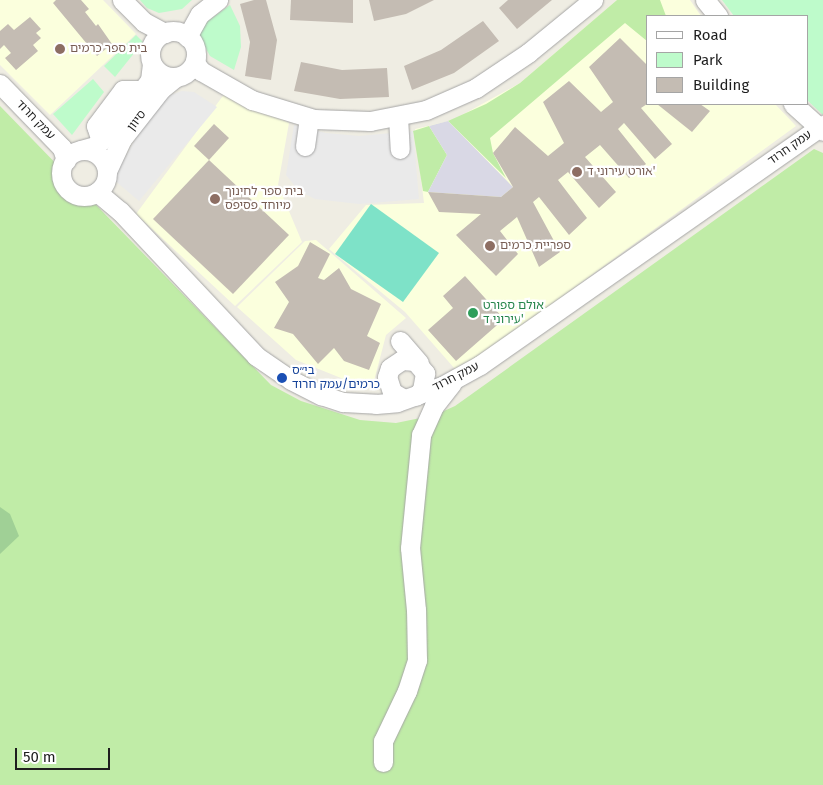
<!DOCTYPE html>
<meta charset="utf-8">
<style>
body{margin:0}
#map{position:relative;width:823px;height:785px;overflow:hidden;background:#efede3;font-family:"Fira Sans","Noto Sans Hebrew",sans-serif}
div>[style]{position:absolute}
.education>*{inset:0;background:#fbffdd}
.grass>*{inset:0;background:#c0eca7}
.forest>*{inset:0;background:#a0d096}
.park>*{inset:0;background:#befbcb}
.pitch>*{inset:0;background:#7ee2c8}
.parking>*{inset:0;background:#eaeaea}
.plaza>*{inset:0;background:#d9d8e5}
.building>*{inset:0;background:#c4bcb3}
.roads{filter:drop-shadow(0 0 1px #a5a5a5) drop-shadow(0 0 1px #a5a5a5)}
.minor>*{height:19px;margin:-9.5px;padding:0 9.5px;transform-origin:9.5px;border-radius:9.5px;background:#fff}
.minor>.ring{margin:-9.5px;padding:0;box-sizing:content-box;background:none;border:19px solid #fff;border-radius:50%}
.dots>*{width:14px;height:14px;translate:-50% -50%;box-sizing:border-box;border:2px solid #fff;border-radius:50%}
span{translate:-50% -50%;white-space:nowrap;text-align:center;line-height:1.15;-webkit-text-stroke:4.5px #fff;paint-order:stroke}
.education-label{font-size:12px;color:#785e54}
.left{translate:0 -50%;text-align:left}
.street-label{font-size:12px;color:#1e1e1e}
.leisure-label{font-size:12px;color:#27864d}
.transit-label{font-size:12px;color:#164399}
.legend{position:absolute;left:646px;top:15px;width:162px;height:90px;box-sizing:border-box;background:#fff;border:1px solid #a5a5a5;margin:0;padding:6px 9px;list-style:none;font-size:15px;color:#1e1e1e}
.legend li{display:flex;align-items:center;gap:10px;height:25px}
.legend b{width:25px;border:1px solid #a5a5a5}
.scale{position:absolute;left:15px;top:748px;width:95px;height:22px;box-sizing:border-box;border:2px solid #1e1e1e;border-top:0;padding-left:6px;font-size:15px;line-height:18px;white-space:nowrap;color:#1e1e1e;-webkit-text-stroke:4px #fff;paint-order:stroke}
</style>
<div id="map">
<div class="education">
<div style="clip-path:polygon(0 0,103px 0,136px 34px,50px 115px,0 65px)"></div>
<div style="clip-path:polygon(617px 0,690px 0,701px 16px,647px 16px,647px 104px,775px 104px,796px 126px,486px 352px,455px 369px,405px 312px,329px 249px,366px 205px,424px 203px,415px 129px,453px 120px,520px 83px)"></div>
<div style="clip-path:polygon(225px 93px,289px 123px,278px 185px,302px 242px,235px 306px,136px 214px)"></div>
<div style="clip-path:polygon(316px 240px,406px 318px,386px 335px,373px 385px,346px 380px,296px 360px,237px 307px,305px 241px)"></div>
</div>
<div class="grass">
<div style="clip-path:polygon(617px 0,660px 0,666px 16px,647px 16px,647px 41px,625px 23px,490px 138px,493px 153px,506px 178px,448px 121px,486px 104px,520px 83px)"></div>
<div style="clip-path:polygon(0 106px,271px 385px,301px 401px,360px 420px,396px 423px,435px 415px,455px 406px,814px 149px,823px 153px,823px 785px,0 785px)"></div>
<div style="clip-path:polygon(429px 126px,447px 155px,428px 192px,423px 191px,413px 131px)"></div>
</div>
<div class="forest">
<div style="clip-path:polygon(0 507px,10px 514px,19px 536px,0 554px)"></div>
</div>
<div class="park">
<div style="clip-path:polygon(140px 0,192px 0,182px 9px,159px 13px,147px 8px)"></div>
<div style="clip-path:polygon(722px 0,823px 0,823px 115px,807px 100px,807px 16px,734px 16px)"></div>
<div style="clip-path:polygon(230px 5px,240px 26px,241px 47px,234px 70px,210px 56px,199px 36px,205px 23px)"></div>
<div style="clip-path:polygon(136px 35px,143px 42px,115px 77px,104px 66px)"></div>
<div style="clip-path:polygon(93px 79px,104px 92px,72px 135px,53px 114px)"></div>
</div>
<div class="pitch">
<div style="clip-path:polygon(371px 204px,439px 253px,403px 302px,335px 254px)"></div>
</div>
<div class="parking">
<div style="clip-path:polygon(182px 91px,194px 92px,217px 107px,139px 201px,113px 179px,140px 131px,167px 96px)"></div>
<div style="clip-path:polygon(294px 125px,326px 133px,359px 136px,413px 131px,419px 199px,359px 204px,315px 199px,299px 191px,286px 175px)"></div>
</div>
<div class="plaza">
<div style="clip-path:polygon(448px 121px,513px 187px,501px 197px,428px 192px,447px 155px,429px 126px)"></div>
</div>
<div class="building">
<div style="clip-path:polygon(56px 0,81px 0,89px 9px,85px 12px,96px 26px,98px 24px,112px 44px,97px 56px,53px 3px)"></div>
<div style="clip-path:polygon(254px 0,266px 0,277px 40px,271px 80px,245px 76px,250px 42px,240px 4px)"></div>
<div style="clip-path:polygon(291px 0,353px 0,353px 23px,290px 20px)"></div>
<div style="clip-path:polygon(369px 0,434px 0,406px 14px,374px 21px)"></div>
<div style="clip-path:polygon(508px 0,552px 0,517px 29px,499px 8px)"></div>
<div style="clip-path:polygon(30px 17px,41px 29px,36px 33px,41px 38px,33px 45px,38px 51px,16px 70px,5px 58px,11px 53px,4px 45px,0 49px,0 31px,8px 24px,14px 30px)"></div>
<div style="clip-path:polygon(483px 21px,499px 41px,454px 73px,412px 90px,404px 66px,441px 50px)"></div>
<div style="clip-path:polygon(620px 38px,647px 65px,647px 104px,641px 108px,672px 144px,655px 159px,624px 123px,618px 129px,646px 164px,629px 178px,600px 145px,585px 157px,616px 192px,599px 208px,568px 172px,558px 180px,587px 218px,569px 235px,539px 197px,533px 202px,560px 252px,539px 267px,517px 217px,500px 231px,518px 254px,496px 276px,456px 235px,481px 214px,439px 212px,428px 192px,501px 197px,513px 187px,493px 153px,515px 127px,548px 156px,564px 143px,543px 102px,569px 81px,601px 112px,613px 102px,589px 67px)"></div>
<div style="clip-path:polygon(301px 62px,342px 70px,387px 68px,389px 97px,340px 99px,294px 91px)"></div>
<div style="clip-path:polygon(657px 104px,700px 104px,710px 111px,692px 132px)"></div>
<div style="clip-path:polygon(214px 124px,229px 138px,209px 160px,194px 146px)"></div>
<div style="clip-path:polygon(209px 160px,289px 235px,233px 294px,153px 219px)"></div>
<div style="clip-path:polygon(310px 242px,330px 254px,318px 278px,324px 280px,339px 268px,351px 289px,381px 304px,367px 336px,380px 343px,369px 370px,344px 361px,334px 348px,318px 364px,293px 334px,274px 328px,289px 302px,275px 282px,298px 266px)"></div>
<div style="clip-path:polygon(465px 276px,504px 319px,456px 361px,428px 330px,453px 308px,443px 296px)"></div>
</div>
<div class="roads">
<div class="minor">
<div style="left:122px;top:0;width:31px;rotate:45deg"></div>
<div style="left:144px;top:22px;width:24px;rotate:28deg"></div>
<div style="left:705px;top:0;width:21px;rotate:51deg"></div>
<div class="ring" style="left:150px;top:31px;width:27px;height:27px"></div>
<div style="left:187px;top:37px;width:26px;rotate:-61deg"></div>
<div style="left:200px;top:14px;width:23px;rotate:-38deg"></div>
<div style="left:196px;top:56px;width:7px;rotate:98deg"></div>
<div style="left:195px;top:63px;width:10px;rotate:53deg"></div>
<div style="left:201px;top:71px;width:59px;rotate:29.6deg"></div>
<div style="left:252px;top:100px;width:65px;rotate:17deg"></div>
<div style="left:314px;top:119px;width:56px;rotate:2deg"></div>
<div style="left:370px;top:121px;width:57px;rotate:-11.1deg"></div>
<div style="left:426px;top:110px;width:55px;rotate:-23.7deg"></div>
<div style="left:476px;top:88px;width:63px;rotate:-33.9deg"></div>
<div style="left:528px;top:53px;width:84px;rotate:-39.2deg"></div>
<div style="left:0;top:84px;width:89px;rotate:45.9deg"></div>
<div style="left:62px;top:148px;width:13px;rotate:72deg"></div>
<div style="left:793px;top:104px;width:40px;rotate:42deg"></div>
<div style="left:398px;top:116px;width:33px;rotate:87deg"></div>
<div style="left:101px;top:141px;width:16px;rotate:-108deg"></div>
<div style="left:96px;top:126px;width:45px;rotate:-53.1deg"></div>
<div style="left:123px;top:90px;width:19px"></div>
<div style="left:305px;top:146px;width:28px;rotate:-82deg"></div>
<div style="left:81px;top:150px;width:15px;rotate:-16deg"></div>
<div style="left:95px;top:146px;width:22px;rotate:-43deg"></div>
<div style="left:111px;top:131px;width:64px;rotate:-52.6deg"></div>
<div style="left:150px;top:80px;width:16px;rotate:-83deg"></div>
<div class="ring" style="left:61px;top:150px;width:27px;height:27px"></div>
<div style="left:107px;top:171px;width:35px;rotate:-65deg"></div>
<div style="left:122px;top:139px;width:63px;rotate:-52deg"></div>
<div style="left:161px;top:89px;width:19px;rotate:-39deg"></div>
<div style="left:97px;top:192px;width:30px;rotate:40deg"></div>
<div style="left:120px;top:211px;width:199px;rotate:46.8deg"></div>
<div style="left:256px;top:356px;width:42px;rotate:34.4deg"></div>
<div style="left:291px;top:380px;width:34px;rotate:27deg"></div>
<div style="left:321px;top:395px;width:23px;rotate:18deg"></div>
<div style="left:343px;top:402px;width:33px;rotate:3deg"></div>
<div style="left:376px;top:404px;width:21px;rotate:-5deg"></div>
<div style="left:397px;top:402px;width:48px;rotate:-19.6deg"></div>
<div style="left:442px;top:386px;width:43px;rotate:-28.9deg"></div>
<div style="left:480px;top:365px;width:419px;rotate:-35deg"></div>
<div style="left:400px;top:341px;width:29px;rotate:49deg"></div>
<div style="left:404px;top:399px;width:14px;rotate:-150deg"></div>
<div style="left:392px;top:392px;width:16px;rotate:-108deg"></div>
<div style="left:387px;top:377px;width:9px;rotate:-72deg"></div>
<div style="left:390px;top:368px;width:14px;rotate:-34deg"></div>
<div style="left:402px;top:360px;width:13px;rotate:4deg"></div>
<div style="left:415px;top:361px;width:16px;rotate:50deg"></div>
<div style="left:425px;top:373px;width:17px;rotate:100deg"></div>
<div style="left:422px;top:390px;width:8px;rotate:135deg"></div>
<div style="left:383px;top:762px;width:21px;rotate:-90deg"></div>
<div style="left:383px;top:741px;width:55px;rotate:-64.4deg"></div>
<div style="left:407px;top:691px;width:33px;rotate:-72deg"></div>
<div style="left:417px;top:660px;width:50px;rotate:-91.1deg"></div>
<div style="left:416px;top:610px;width:62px;rotate:-95.5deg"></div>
<div style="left:410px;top:548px;width:114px;rotate:-84.4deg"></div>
<div style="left:421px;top:435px;width:32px;rotate:-66deg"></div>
<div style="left:434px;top:406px;width:29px;rotate:-52deg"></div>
</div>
</div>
<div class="dots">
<div style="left:60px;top:49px;background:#8d6e63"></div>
<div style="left:577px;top:172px;background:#8d6e63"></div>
<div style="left:215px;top:199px;background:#8d6e63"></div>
<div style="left:490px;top:246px;background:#8d6e63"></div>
<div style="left:473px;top:313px;background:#2e9e5b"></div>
<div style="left:282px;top:378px;background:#1a4fb4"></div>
</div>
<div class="education-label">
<span class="left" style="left:70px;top:49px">בית ספר כרמים</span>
<span class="left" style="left:587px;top:172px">אורט עירוני ד'</span>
<span class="left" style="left:225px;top:199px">בית ספר לחינוך<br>מיוחד פסיפס</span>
<span class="left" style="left:500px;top:246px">ספריית כרמים</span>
</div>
<div class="street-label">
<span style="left:35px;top:120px;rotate:46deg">עמק חרוד</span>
<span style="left:137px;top:121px;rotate:-53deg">סיוון</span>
<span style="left:790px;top:148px;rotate:-35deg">עמק חרוד</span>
<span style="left:456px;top:377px;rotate:-27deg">עמק חרוד</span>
</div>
<div class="leisure-label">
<span class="left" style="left:483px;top:313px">אולם ספורט<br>עירוני ד'</span>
</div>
<div class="transit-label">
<span class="left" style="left:292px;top:378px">בי״ס<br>כרמים/עמק חרוד</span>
</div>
<ul class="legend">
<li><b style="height:6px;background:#fff"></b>Road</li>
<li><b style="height:14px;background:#befbcb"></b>Park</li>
<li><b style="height:14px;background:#c4bcb3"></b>Building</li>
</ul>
<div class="scale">50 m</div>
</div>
